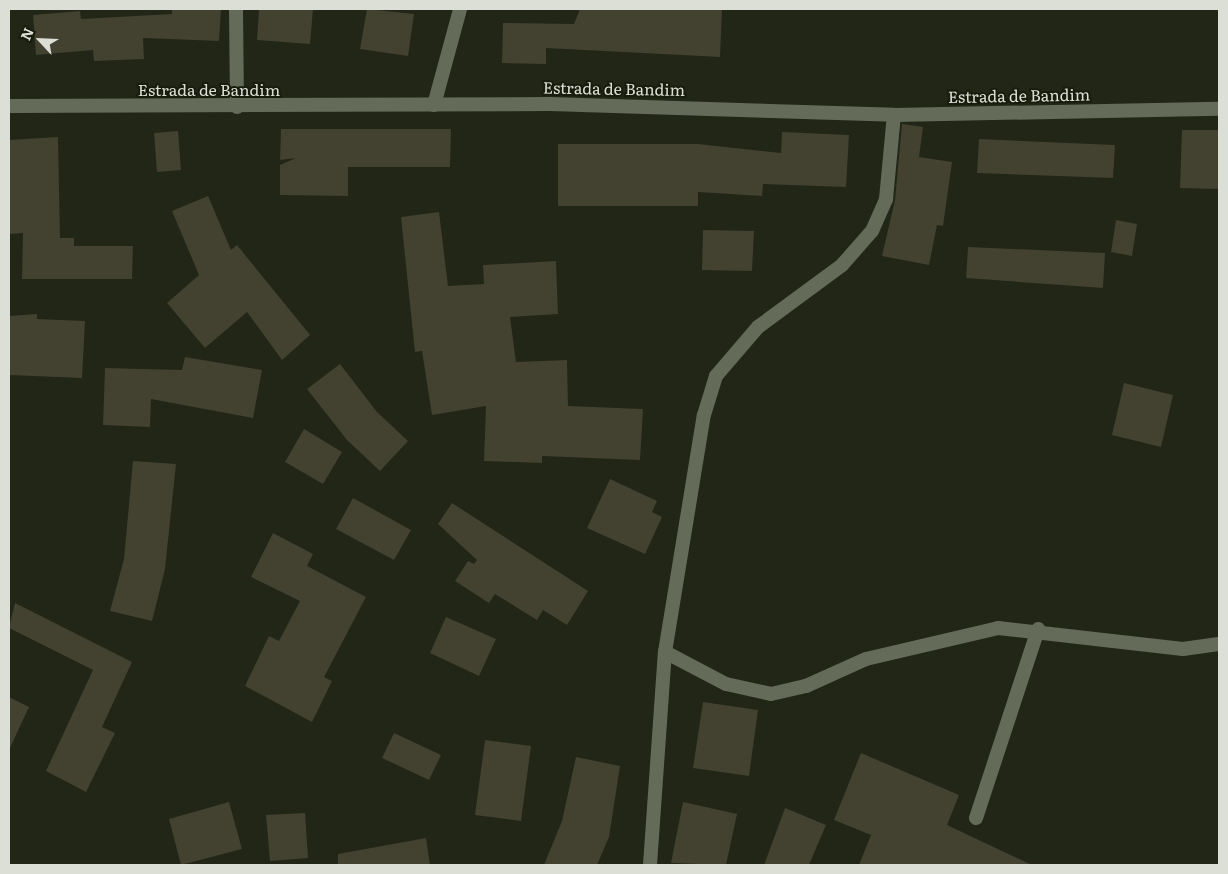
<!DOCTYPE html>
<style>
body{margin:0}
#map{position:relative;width:1228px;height:874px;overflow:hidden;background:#212616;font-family:Literata,serif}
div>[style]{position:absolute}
.building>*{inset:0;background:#434130}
.minor>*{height:14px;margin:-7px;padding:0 7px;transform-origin:7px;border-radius:7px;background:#656b59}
span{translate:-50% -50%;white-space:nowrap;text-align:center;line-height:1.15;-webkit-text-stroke:4px #181c0d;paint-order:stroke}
.street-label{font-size:16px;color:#dcdfd5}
.frame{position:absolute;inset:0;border:10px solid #dcdfd5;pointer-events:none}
.north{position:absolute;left:15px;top:15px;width:50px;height:50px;-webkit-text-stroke:4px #181c0d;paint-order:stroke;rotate:295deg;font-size:14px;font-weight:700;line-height:20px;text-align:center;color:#dcdfd5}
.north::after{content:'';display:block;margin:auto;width:18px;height:22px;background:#dcdfd5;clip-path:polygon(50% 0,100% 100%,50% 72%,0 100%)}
</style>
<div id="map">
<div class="building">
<div style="clip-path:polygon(172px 9px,221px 9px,219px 41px,143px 38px,144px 59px,94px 61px,93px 50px,36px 55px,33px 15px,80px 11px,81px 19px,172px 14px)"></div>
<div style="clip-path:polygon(259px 9px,313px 9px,310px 44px,257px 40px)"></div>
<div style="clip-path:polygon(367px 9px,414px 14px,408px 56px,360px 49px)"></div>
<div style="clip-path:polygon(580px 9px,722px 9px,720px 57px,546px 48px,546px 64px,502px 63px,503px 23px,574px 24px)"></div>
<div style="clip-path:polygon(902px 124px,923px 127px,919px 157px,952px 162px,943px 226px,937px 225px,929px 265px,882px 256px,895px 200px)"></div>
<div style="clip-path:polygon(281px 129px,451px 129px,450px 167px,348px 167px,348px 196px,280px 195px,280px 165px,296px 158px,280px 160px)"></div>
<div style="clip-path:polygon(1182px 130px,1219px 130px,1219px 189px,1180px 188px)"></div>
<div style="clip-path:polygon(178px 131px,181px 170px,157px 172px,154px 133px)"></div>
<div style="clip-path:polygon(782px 132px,849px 135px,846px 187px,763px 184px,762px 196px,698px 192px,698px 206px,558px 206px,558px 144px,698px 144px,781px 153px)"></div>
<div style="clip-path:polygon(58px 137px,60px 238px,74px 238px,74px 246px,133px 246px,132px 279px,22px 279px,23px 233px,10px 234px,9px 140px)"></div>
<div style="clip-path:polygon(979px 139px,1115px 145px,1113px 178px,977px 173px)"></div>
<div style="clip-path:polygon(208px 196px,231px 250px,237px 245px,310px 335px,282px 360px,247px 312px,205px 348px,167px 303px,199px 275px,172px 211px)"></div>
<div style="clip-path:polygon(439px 212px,448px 286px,484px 284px,483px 265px,556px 261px,558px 314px,510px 317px,516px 362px,567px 360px,568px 406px,643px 409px,640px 460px,542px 456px,542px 463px,484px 461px,486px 406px,432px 415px,422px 351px,415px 352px,401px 217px)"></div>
<div style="clip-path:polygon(1116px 220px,1137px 224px,1132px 256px,1111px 252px)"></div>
<div style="clip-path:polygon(703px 230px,754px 231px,752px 271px,702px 270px)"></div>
<div style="clip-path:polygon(968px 247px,1105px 253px,1103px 288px,966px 278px)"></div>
<div style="clip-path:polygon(37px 314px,37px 319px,85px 321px,82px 378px,9px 375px,9px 316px)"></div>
<div style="clip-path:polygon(185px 357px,262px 370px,253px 418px,151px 399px,150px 427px,103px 425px,105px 368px,182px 370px)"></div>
<div style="clip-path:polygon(340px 364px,377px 412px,408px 441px,380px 471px,347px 440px,307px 389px)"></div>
<div style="clip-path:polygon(1124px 383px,1173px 395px,1161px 447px,1112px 435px)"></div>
<div style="clip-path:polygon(304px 429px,342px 452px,323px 484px,285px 462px)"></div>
<div style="clip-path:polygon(133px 461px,176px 464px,165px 569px,152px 621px,110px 611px,124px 559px)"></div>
<div style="clip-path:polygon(610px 479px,657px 501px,652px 512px,662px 517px,645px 554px,587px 528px)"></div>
<div style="clip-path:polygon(353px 498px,411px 530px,394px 560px,336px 529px)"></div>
<div style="clip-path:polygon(452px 503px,588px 591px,567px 625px,543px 610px,537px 620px,495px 594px,489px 603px,455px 581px,468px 561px,474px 564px,477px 560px,438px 524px)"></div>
<div style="clip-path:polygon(273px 533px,313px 554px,307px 566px,366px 597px,324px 677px,332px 681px,312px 722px,245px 686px,269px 636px,279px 641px,300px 601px,251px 577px)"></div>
<div style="clip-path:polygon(15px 603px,132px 662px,102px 727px,115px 733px,86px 792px,46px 771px,93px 670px,9px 628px)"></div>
<div style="clip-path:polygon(446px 617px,496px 639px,479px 676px,430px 653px)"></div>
<div style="clip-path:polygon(9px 697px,29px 707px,9px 750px)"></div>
<div style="clip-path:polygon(703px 702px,758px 710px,749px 776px,693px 768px)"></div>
<div style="clip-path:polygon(394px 733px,441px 755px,429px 780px,382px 758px)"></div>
<div style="clip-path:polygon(485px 740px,531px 746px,521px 821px,475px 815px)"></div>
<div style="clip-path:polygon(861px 753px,959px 795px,947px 825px,1032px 865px,859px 865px,871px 835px,834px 820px)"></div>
<div style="clip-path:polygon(576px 757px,620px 766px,609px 837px,597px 865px,544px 865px,562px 821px)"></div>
<div style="clip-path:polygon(229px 802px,242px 849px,181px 865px,169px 819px)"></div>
<div style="clip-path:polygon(683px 802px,737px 814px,726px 865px,671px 863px)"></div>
<div style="clip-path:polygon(785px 808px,826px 825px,809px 865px,764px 865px)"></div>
<div style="clip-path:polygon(305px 813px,308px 858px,270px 861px,266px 815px)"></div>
<div style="clip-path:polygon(426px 838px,430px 865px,338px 865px,338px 854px)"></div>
</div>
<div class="minor">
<div style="left:236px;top:9px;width:98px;rotate:89.4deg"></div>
<div style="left:434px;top:105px;width:99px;rotate:-74.8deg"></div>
<div style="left:9px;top:106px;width:541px;rotate:-0.21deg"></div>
<div style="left:550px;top:104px;width:344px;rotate:1.8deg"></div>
<div style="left:894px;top:115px;width:325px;rotate:-1.1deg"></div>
<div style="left:665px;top:652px;width:69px;rotate:27.7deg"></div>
<div style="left:726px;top:684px;width:46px;rotate:12.5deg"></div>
<div style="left:771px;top:694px;width:36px;rotate:-13deg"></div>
<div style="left:806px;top:686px;width:66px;rotate:-24.2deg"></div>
<div style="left:866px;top:659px;width:136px;rotate:-13.2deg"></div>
<div style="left:998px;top:628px;width:186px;rotate:6.5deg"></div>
<div style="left:1183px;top:649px;width:36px;rotate:-8deg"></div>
<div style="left:976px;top:818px;width:199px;rotate:-71.8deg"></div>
<div style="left:650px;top:865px;width:214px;rotate:-86deg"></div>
<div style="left:665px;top:652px;width:240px;rotate:-80.7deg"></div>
<div style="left:704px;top:415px;width:41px;rotate:-72.9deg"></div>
<div style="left:716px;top:376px;width:65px;rotate:-49.4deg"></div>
<div style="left:758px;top:327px;width:104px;rotate:-36.4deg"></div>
<div style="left:842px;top:265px;width:45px;rotate:-48.6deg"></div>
<div style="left:872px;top:231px;width:35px;rotate:-66deg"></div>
<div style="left:886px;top:199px;width:84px;rotate:-84.6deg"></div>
</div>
<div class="street-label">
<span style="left:614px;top:88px;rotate:1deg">Estrada de Bandim</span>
<span style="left:209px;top:89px">Estrada de Bandim</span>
<span style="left:1019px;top:95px;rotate:-1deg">Estrada de Bandim</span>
</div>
<div class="frame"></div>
<div class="north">N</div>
</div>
